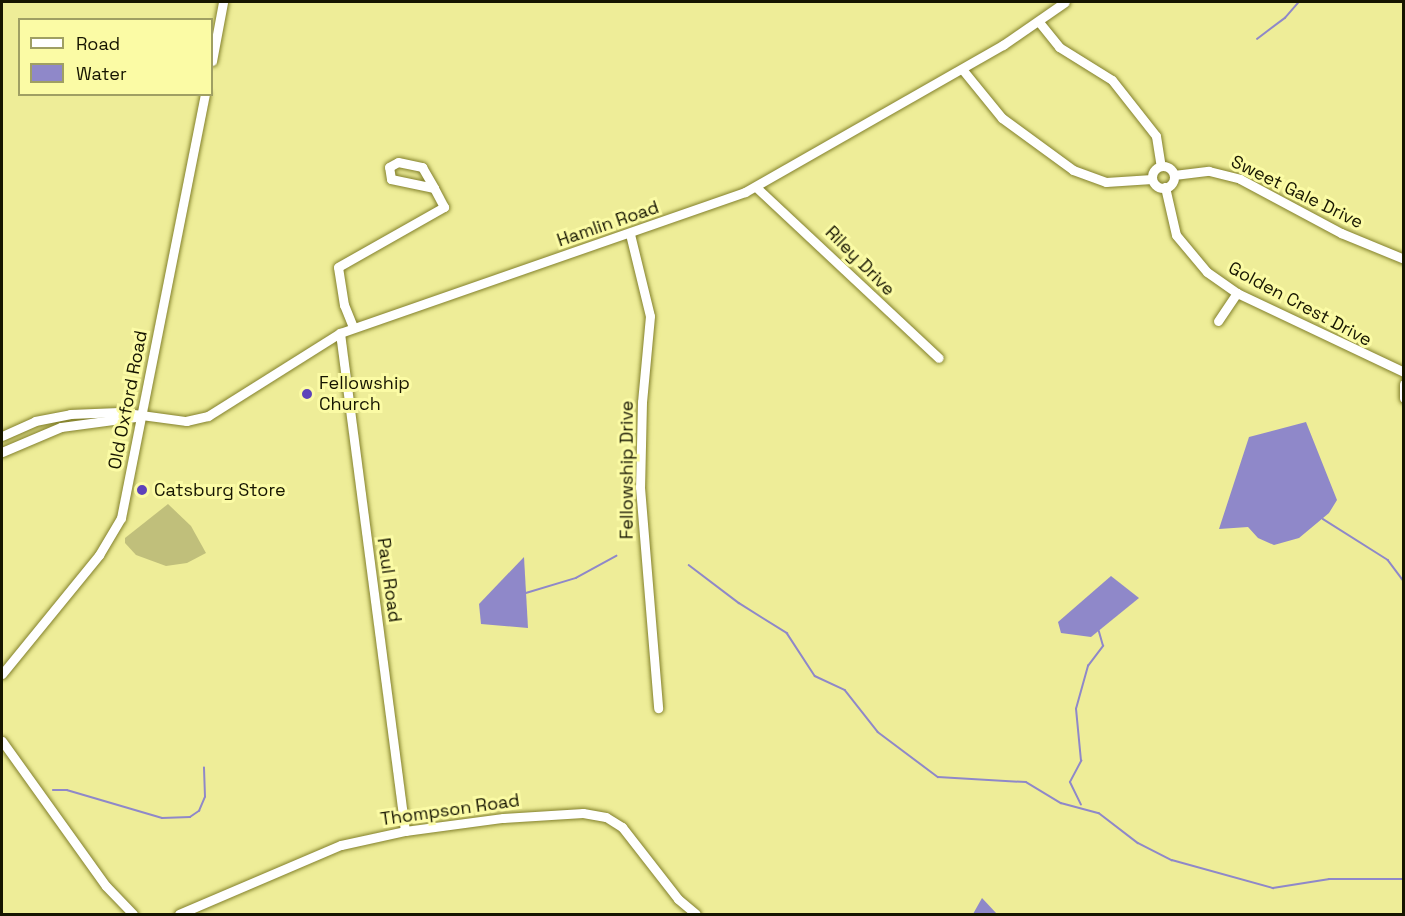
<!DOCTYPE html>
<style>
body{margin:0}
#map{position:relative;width:1405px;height:916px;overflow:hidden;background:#eeed98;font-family:"Space Grotesk",sans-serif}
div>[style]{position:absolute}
.green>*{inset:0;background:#c0bf7b}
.water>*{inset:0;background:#8f88c9}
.stream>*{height:1.5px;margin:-0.75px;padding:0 0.75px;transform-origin:0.75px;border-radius:0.75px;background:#8f88c9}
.roads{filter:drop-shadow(0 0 2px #82802b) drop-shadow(0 0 2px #82802b)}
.minor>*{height:9px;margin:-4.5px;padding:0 4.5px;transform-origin:4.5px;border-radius:4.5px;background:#fff}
.minor>.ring{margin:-4.5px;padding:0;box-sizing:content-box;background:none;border:9px solid #fff;border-radius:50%}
.dots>*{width:16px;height:16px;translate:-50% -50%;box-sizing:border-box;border:3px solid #fbfba5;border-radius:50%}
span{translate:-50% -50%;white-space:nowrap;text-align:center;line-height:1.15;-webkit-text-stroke:6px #fbfba5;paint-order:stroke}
.street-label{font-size:18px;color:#161500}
.poi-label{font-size:18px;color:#161500}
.left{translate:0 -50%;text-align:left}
.frame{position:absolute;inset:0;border:3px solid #161500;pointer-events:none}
.legend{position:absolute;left:18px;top:18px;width:195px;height:78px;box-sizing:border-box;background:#fbfba5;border:2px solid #9f9f63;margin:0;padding:8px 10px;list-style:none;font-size:18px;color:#161500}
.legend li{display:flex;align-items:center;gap:12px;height:30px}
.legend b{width:30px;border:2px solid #9f9f63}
</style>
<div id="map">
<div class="green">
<div style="clip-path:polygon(168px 504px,191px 526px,206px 553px,187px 563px,166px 566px,136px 555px,125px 543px,125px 538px)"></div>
</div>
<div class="water">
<div style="clip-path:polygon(1306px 422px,1337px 500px,1329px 513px,1299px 538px,1274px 545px,1258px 538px,1248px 527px,1219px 529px,1249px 437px)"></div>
<div style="clip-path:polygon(524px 557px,528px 628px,481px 624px,479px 604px)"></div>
<div style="clip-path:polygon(1111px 576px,1139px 598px,1091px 637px,1061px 633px,1058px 622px)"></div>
<div style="clip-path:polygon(982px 898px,997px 914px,973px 914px)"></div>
</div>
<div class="stream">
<div style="left:1257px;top:39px;width:35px;rotate:-37deg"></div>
<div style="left:1285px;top:18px;width:21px;rotate:-49deg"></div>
<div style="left:1323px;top:519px;width:77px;rotate:32.2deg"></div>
<div style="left:1388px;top:560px;width:26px;rotate:53deg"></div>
<div style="left:689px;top:565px;width:63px;rotate:37.2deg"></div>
<div style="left:739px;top:603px;width:57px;rotate:32deg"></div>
<div style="left:787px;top:633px;width:51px;rotate:56.9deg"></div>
<div style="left:815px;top:676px;width:33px;rotate:25deg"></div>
<div style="left:845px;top:690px;width:53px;rotate:51.8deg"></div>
<div style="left:878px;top:732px;width:75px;rotate:36.9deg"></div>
<div style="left:938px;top:777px;width:88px;rotate:3.3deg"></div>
<div style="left:1026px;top:782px;width:41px;rotate:31deg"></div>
<div style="left:1061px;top:803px;width:39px;rotate:15deg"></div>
<div style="left:1099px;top:813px;width:49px;rotate:37.6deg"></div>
<div style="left:1138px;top:843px;width:38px;rotate:27deg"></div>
<div style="left:1172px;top:860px;width:105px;rotate:15.5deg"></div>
<div style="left:1273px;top:888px;width:57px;rotate:-9.1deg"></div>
<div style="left:1329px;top:879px;width:75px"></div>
<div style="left:526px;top:593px;width:52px;rotate:-16.7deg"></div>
<div style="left:576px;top:578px;width:46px;rotate:-28.8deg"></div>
<div style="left:53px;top:790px;width:14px"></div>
<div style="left:67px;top:790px;width:99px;rotate:16.4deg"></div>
<div style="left:162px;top:818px;width:28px;rotate:-2deg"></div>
<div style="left:190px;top:817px;width:11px;rotate:-34deg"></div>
<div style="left:199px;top:811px;width:15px;rotate:-67deg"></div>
<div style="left:205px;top:797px;width:29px;rotate:-92deg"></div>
<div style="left:1081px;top:805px;width:25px;rotate:-116deg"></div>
<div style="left:1070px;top:782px;width:24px;rotate:-62deg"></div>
<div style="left:1081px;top:761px;width:52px;rotate:-95.5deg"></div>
<div style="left:1076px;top:709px;width:45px;rotate:-74.4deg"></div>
<div style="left:1088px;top:666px;width:25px;rotate:-53deg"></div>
<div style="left:1103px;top:646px;width:15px;rotate:-106deg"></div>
</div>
<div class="roads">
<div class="minor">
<div style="left:1039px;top:22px;width:32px;rotate:51deg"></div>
<div style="left:1059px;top:47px;width:62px;rotate:31.9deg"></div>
<div style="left:1112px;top:80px;width:71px;rotate:51.8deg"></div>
<div style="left:1156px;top:136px;width:30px;rotate:81deg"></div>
<div style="left:212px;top:61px;width:60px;rotate:-79.4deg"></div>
<div style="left:962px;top:69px;width:63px;rotate:50.8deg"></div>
<div style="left:1002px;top:118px;width:88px;rotate:36.2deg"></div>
<div style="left:1073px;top:170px;width:35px;rotate:20deg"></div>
<div style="left:1106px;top:182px;width:46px;rotate:-3.7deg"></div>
<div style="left:398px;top:162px;width:25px;rotate:12deg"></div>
<div style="left:422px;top:167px;width:24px;rotate:60deg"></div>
<div style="left:434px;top:188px;width:44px;rotate:-168.2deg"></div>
<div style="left:391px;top:179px;width:12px;rotate:-99deg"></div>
<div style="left:389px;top:167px;width:10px;rotate:-29deg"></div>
<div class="ring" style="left:1152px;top:166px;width:13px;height:13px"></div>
<div style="left:1174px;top:175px;width:35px;rotate:-7deg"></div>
<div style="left:1209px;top:171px;width:32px;rotate:14deg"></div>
<div style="left:1240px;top:179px;width:115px;rotate:28.1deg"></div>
<div style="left:1341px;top:233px;width:68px;rotate:22.4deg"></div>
<div style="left:756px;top:187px;width:250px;rotate:43.1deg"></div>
<div style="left:1165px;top:187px;width:49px;rotate:77.1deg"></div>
<div style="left:1176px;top:235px;width:48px;rotate:50deg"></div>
<div style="left:1207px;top:272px;width:37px;rotate:35deg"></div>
<div style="left:1237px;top:293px;width:185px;rotate:25.3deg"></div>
<div style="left:630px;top:234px;width:84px;rotate:76.3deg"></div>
<div style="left:650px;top:316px;width:86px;rotate:95.3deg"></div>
<div style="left:642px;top:402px;width:85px;rotate:91.3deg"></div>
<div style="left:640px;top:487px;width:222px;rotate:85.3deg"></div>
<div style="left:1218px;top:321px;width:34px;rotate:-56deg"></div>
<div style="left:353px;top:327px;width:24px;rotate:-112deg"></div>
<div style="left:344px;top:305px;width:38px;rotate:-99deg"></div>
<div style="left:338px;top:267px;width:122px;rotate:-29.5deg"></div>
<div style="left:444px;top:207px;width:21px;rotate:-118deg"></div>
<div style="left:340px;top:333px;width:502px;rotate:82.56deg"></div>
<div style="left:1404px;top:384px;width:14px;rotate:90deg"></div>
<div style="left:2px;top:436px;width:36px;rotate:-24deg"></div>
<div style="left:35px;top:421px;width:36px;rotate:-11deg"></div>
<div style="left:70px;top:414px;width:49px;rotate:-2.3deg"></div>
<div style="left:119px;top:412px;width:68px;rotate:7.7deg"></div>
<div style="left:186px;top:421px;width:23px;rotate:-13deg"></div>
<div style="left:208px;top:416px;width:156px;rotate:-32.2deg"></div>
<div style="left:340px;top:333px;width:429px;rotate:-19.2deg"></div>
<div style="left:745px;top:192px;width:297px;rotate:-29.7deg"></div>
<div style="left:1003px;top:45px;width:75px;rotate:-34.7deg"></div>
<div style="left:2px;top:452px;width:64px;rotate:-23deg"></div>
<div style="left:61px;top:427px;width:75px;rotate:-7.7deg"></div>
<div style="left:2px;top:674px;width:154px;rotate:-50.8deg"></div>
<div style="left:99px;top:555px;width:43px;rotate:-59.3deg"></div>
<div style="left:121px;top:518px;width:432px;rotate:-78.8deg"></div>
<div style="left:2px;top:741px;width:178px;rotate:54.4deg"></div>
<div style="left:106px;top:886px;width:39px;rotate:46deg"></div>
<div style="left:179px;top:914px;width:176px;rotate:-23.1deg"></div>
<div style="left:341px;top:845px;width:66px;rotate:-12.3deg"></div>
<div style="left:405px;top:831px;width:99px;rotate:-7.6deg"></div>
<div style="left:503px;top:818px;width:80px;rotate:-3.6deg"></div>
<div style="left:583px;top:813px;width:23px;rotate:10deg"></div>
<div style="left:606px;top:817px;width:19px;rotate:32deg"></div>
<div style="left:622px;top:827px;width:91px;rotate:52.1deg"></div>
<div style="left:678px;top:899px;width:23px;rotate:40deg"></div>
</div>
</div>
<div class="dots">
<div style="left:307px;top:394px;background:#5d42ba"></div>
<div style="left:142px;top:490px;background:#5d42ba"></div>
</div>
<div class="street-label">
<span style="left:1297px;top:192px;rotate:26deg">Sweet Gale Drive</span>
<span style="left:608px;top:224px;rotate:-19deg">Hamlin Road</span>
<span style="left:860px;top:261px;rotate:45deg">Riley Drive</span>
<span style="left:1300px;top:304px;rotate:28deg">Golden Crest Drive</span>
<span style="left:128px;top:400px;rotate:-79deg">Old Oxford Road</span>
<span style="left:627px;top:470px;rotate:-90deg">Fellowship Drive</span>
<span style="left:389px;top:580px;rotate:82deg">Paul Road</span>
<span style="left:450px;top:810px;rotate:-8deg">Thompson Road</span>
</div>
<div class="poi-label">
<span class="left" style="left:319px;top:394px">Fellowship<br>Church</span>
<span class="left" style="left:154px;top:490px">Catsburg Store</span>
</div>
<div class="frame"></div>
<ul class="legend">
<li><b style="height:8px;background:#fff"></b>Road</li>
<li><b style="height:16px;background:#8f88c9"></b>Water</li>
</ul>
</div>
